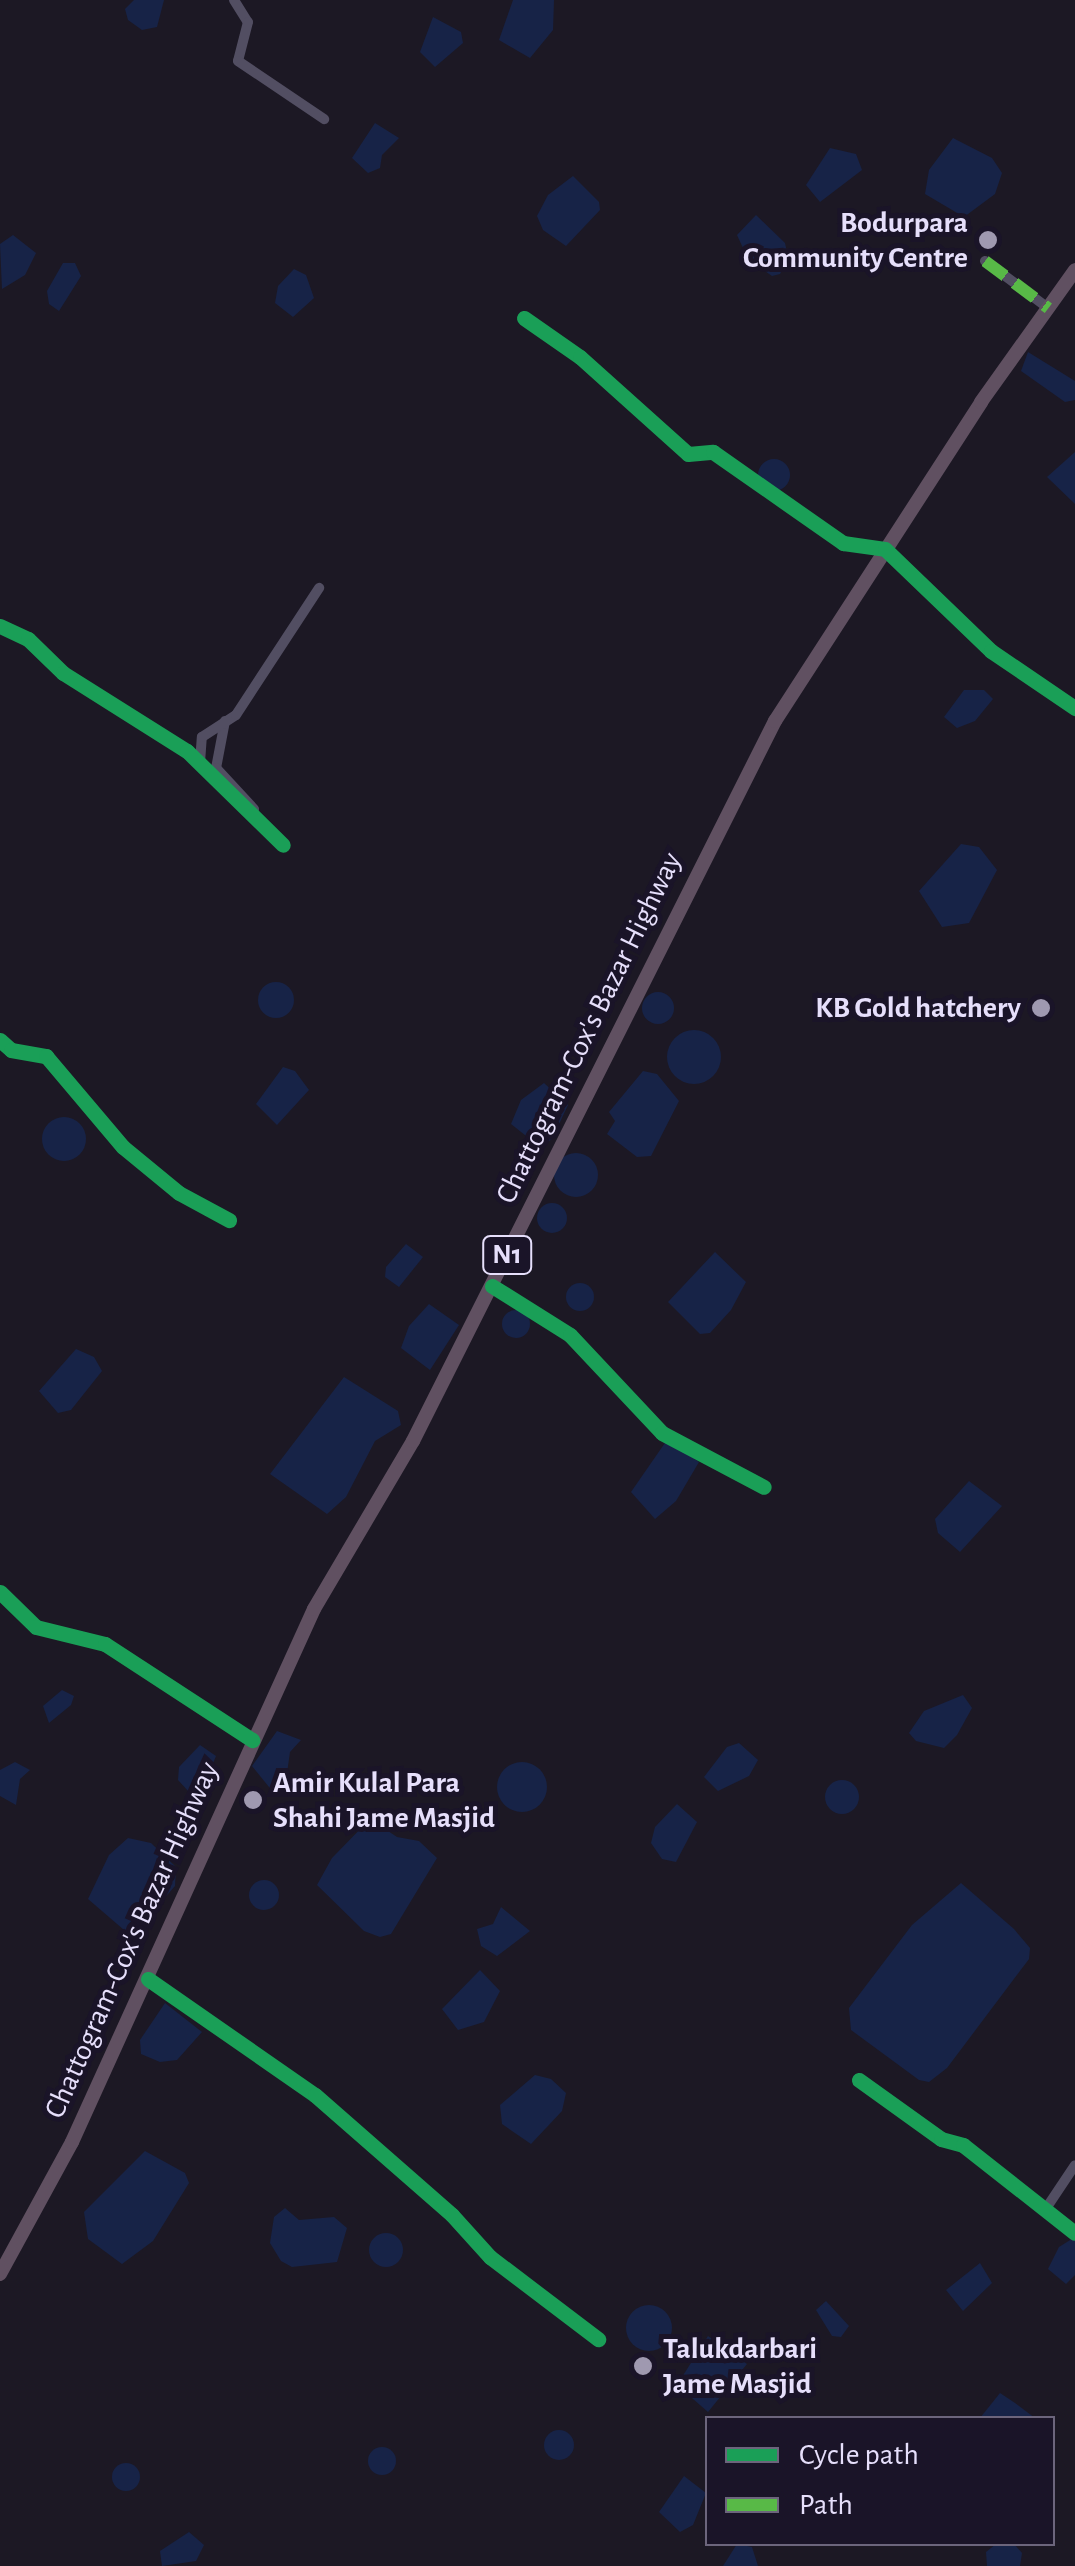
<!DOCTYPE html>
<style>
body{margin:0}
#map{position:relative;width:1075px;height:2566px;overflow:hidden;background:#1c1824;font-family:"Alegreya Sans",sans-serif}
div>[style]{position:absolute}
.water>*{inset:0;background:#172347}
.round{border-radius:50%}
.minor>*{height:10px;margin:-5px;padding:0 5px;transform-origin:5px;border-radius:5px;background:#524e62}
.highway>*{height:14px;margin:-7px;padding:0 7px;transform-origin:7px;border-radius:7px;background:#605061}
.quiet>*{height:12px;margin-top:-6px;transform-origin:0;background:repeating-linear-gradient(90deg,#58b947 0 25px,transparent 0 37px)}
.cycleway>*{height:15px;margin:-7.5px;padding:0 7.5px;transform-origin:7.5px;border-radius:7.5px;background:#1a9f57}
.dots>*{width:28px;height:28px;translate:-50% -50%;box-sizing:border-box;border:5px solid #1a1428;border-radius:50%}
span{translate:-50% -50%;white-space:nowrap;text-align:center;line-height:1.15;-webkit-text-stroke:10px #1a1428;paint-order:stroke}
.shield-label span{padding:2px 8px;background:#1a1428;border:2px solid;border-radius:8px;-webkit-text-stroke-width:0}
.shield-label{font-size:28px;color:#e6dffb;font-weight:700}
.poi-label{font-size:30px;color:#e6dffb;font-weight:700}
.right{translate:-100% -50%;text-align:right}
.left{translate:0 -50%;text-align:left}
.street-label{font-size:30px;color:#e6dffb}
.legend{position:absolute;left:705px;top:2416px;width:350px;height:130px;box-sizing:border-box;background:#1a1428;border:2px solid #6c657c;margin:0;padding:12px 18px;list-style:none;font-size:30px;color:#e6dffb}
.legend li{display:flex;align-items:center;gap:20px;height:50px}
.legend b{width:50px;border:2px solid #6c657c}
</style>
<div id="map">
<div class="water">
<div style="clip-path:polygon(134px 0,164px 0,157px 27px,142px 30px,128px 20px,125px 9px)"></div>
<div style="clip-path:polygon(513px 0,554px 0,553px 30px,530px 58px,499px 40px)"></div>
<div style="clip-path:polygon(433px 17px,461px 32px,463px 43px,435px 67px,420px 52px)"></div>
<div style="clip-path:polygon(375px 123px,399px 138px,382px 155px,380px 168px,368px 173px,352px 158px)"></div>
<div style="clip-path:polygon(953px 138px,992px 158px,1002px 173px,995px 194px,964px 217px,925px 194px,929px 170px)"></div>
<div style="clip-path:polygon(830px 148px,856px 154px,862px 170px,820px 202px,806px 185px)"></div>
<div style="clip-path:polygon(573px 176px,599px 202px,600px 210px,566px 246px,543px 230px,537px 216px,548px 195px)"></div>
<div style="clip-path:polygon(756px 215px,785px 243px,788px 257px,780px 274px,772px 276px,748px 259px,737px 235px)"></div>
<div style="clip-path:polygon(13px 235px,36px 253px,25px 275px,2px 289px,0 244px)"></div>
<div style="clip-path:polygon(63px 263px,75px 263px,81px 276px,59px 311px,49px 304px,47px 291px)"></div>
<div style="clip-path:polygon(294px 269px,306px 275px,314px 298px,293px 317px,275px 303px,278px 286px)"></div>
<div style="clip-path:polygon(1028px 352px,1075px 381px,1075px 400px,1065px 402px,1021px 371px)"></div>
<div style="clip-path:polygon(1075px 452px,1075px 504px,1047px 477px)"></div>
<div class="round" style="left:758px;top:459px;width:32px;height:32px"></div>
<div style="clip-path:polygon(964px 690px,984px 690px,993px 699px,975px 721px,957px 728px,944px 717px)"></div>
<div style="clip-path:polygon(961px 844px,979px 847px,997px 870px,969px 923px,942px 927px,919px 891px)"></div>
<div class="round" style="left:258px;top:982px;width:36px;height:36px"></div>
<div class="round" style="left:642px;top:992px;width:32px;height:32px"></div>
<div class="round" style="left:667px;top:1030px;width:54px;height:54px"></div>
<div style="clip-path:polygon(283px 1067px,295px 1071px,309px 1090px,277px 1125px,256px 1104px)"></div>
<div style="clip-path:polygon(643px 1071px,657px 1074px,679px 1101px,651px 1156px,637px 1157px,607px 1134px,615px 1121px,609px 1112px)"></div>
<div style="clip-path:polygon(544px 1083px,568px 1105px,552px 1139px,540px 1147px,511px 1124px,521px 1100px)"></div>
<div class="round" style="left:42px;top:1117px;width:44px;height:44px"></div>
<div class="round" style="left:554px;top:1153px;width:44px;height:44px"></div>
<div class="round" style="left:537px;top:1203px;width:30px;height:30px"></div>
<div style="clip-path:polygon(406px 1244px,423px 1257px,399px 1287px,385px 1277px,386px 1267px)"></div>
<div style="clip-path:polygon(715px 1252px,746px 1282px,731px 1310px,710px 1333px,700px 1334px,668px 1302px)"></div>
<div class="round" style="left:566px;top:1283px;width:28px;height:28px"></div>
<div style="clip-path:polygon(429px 1304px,459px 1325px,430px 1370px,401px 1348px,409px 1326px)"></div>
<div class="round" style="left:502px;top:1310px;width:28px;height:28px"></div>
<div style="clip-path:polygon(76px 1349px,94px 1357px,102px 1371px,71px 1410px,58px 1413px,39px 1391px)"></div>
<div style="clip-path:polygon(344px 1377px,398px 1411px,401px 1425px,375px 1441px,346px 1497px,327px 1514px,270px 1474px)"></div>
<div style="clip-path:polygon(667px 1440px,699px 1462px,676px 1501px,655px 1519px,631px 1492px)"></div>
<div style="clip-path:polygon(969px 1481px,1002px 1506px,960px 1552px,938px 1533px,935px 1519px)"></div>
<div style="clip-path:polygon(62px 1690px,74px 1696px,71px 1705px,49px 1723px,43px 1706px)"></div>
<div style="clip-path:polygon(963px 1695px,972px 1708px,957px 1735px,944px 1748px,916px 1741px,909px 1733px,924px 1711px)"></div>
<div style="clip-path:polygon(277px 1731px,301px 1740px,290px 1752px,286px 1780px,273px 1792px,252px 1766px)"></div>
<div style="clip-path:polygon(739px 1743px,758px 1760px,749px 1776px,718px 1791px,704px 1777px,727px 1747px)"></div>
<div style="clip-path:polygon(200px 1745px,216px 1756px,208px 1776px,189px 1792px,178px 1780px,179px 1767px)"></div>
<div style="clip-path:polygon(15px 1762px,30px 1770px,20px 1779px,16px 1805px,0 1796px,0 1770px)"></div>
<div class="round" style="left:497px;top:1762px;width:50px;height:50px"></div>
<div class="round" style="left:825px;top:1780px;width:34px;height:34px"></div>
<div style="clip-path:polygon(677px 1804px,697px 1822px,676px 1862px,662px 1859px,651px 1843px,655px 1827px)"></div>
<div style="clip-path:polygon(370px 1819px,397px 1837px,419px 1841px,437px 1858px,391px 1934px,380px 1937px,364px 1931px,317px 1885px,332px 1858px)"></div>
<div style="clip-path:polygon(128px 1838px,151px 1843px,176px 1867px,175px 1886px,131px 1936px,88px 1899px,109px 1855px)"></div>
<div class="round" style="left:249px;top:1880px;width:30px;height:30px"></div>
<div style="clip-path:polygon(961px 1883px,1014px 1929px,1030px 1948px,1029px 1959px,947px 2068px,929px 2082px,919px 2080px,851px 2030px,849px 2008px,912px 1925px)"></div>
<div style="clip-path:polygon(501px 1907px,530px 1931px,497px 1956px,481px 1946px,477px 1929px,493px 1924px)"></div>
<div style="clip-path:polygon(480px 1970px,500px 1991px,484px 2022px,458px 2030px,442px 2009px)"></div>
<div style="clip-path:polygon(165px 2003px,202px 2032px,177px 2060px,160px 2062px,141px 2054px,140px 2040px)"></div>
<div style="clip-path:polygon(535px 2075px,551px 2079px,566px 2093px,562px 2111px,531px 2144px,502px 2124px,500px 2105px)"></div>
<div style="clip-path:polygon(145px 2151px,185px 2173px,189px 2183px,153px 2241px,122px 2264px,88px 2239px,84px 2212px)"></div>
<div style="clip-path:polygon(285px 2208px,299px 2220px,334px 2217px,347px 2228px,337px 2262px,292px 2267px,281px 2261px,270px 2243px,274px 2217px)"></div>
<div class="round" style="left:369px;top:2233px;width:34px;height:34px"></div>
<div style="clip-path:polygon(1075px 2237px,1075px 2275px,1066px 2284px,1048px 2269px,1059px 2247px)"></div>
<div style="clip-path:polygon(980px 2263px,992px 2283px,963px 2311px,946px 2290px)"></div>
<div style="clip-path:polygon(826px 2301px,849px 2326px,841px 2337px,832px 2336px,816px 2310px)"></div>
<div class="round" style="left:626px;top:2305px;width:46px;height:46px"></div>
<div style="clip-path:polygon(708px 2336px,747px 2364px,708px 2412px,677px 2385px)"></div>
<div style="clip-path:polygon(1000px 2393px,1015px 2403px,1035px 2418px,980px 2418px)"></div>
<div class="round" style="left:544px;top:2430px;width:30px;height:30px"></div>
<div class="round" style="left:368px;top:2447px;width:28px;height:28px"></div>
<div class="round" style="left:112px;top:2463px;width:28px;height:28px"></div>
<div style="clip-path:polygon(684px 2476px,706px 2493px,693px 2525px,680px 2532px,659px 2512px)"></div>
<div style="clip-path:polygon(189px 2532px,204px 2545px,196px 2561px,162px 2566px,160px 2551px)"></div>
<div style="clip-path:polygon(737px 2544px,752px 2547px,758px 2566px,723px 2566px)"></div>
<div style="clip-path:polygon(996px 2544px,1014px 2544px,1022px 2553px,1020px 2566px,987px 2566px,986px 2552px)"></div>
</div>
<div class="minor">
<div style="left:234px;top:0;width:26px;rotate:58deg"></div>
<div style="left:248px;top:22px;width:40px;rotate:104.4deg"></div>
<div style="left:238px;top:61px;width:104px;rotate:34deg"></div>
<div style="left:985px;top:261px;width:79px;rotate:36.7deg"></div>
<div style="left:524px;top:318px;width:68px;rotate:34.9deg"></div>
<div style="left:580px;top:357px;width:145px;rotate:41.9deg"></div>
<div style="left:688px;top:454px;width:25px;rotate:-5deg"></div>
<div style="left:713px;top:452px;width:159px;rotate:35deg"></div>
<div style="left:843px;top:543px;width:42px;rotate:8.1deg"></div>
<div style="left:885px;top:549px;width:147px;rotate:43.9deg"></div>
<div style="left:991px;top:651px;width:102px;rotate:34.2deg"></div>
<div style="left:0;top:626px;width:31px;rotate:25deg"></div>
<div style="left:28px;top:639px;width:49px;rotate:44.2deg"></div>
<div style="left:63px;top:673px;width:146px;rotate:32.2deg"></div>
<div style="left:187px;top:751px;width:134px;rotate:44.4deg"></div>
<div style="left:225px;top:721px;width:48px;rotate:100.8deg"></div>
<div style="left:216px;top:768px;width:56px;rotate:47.2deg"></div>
<div style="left:200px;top:763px;width:26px;rotate:-86deg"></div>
<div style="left:202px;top:737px;width:40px;rotate:-32.9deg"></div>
<div style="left:236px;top:715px;width:152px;rotate:-56.8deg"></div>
<div style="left:0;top:1040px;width:15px;rotate:42deg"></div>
<div style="left:11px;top:1050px;width:36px;rotate:10deg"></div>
<div style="left:46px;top:1056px;width:119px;rotate:49.8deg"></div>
<div style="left:123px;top:1147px;width:72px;rotate:39.4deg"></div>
<div style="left:179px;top:1193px;width:57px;rotate:28.4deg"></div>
<div style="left:492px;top:1286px;width:92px;rotate:32.1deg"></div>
<div style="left:570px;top:1335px;width:134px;rotate:46.8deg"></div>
<div style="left:662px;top:1433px;width:115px;rotate:27.9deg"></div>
<div style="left:0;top:1592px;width:50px;rotate:44.2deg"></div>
<div style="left:36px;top:1627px;width:71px;rotate:13.8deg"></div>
<div style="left:105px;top:1644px;width:176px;rotate:33.1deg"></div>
<div style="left:148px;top:1979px;width:203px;rotate:34.8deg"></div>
<div style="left:315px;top:2095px;width:182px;rotate:41.2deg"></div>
<div style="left:452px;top:2215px;width:57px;rotate:47.9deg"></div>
<div style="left:490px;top:2257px;width:136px;rotate:37.2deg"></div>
<div style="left:859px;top:2080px;width:101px;rotate:35.7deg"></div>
<div style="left:941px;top:2139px;width:23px;rotate:15deg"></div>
<div style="left:963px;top:2145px;width:142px;rotate:38.2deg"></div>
<div style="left:1047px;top:2207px;width:50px;rotate:-56.3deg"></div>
</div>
<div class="highway">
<div style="left:0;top:2274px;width:150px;rotate:-61.4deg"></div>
<div style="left:72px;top:2142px;width:585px;rotate:-65.58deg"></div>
<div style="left:314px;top:1609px;width:195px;rotate:-59.5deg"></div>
<div style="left:413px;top:1441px;width:806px;rotate:-63.31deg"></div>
<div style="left:775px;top:721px;width:380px;rotate:-57.1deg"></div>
<div style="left:981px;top:402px;width:162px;rotate:-54.5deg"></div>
</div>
<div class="quiet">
<div style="left:985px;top:261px;width:79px;rotate:36.7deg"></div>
</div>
<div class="cycleway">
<div style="left:524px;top:318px;width:68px;rotate:34.9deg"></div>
<div style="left:580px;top:357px;width:145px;rotate:41.9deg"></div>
<div style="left:688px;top:454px;width:25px;rotate:-5deg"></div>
<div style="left:713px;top:452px;width:159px;rotate:35deg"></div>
<div style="left:843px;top:543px;width:42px;rotate:8.1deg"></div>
<div style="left:885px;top:549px;width:147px;rotate:43.9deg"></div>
<div style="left:991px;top:651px;width:102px;rotate:34.2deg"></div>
<div style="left:0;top:626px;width:31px;rotate:25deg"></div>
<div style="left:28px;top:639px;width:49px;rotate:44.2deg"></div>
<div style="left:63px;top:673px;width:146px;rotate:32.2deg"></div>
<div style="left:187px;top:751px;width:134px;rotate:44.4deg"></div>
<div style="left:0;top:1040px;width:15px;rotate:42deg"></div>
<div style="left:11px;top:1050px;width:36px;rotate:10deg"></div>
<div style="left:46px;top:1056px;width:119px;rotate:49.8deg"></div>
<div style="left:123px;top:1147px;width:72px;rotate:39.4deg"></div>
<div style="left:179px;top:1193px;width:57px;rotate:28.4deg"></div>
<div style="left:492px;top:1286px;width:92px;rotate:32.1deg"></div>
<div style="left:570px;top:1335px;width:134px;rotate:46.8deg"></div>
<div style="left:662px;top:1433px;width:115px;rotate:27.9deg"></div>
<div style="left:0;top:1592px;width:50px;rotate:44.2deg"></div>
<div style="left:36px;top:1627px;width:71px;rotate:13.8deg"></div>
<div style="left:105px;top:1644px;width:176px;rotate:33.1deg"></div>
<div style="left:148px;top:1979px;width:203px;rotate:34.8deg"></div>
<div style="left:315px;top:2095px;width:182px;rotate:41.2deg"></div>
<div style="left:452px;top:2215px;width:57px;rotate:47.9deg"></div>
<div style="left:490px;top:2257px;width:136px;rotate:37.2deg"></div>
<div style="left:859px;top:2080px;width:101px;rotate:35.7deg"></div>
<div style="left:941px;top:2139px;width:23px;rotate:15deg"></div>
<div style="left:963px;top:2145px;width:142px;rotate:38.2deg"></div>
</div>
<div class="dots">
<div style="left:988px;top:240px;background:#9f99b0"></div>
<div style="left:1041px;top:1008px;background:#9f99b0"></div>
<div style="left:253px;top:1800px;background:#9f99b0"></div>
<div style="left:643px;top:2366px;background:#9f99b0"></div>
</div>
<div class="shield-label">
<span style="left:507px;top:1255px">N1</span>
</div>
<div class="poi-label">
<span class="right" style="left:968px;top:240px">Bodurpara<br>Community Centre</span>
<span class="right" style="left:1021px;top:1008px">KB Gold hatchery</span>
<span class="left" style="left:273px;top:1800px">Amir Kulal Para<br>Shahi Jame Masjid</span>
<span class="left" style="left:663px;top:2366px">Talukdarbari<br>Jame Masjid</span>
</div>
<div class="street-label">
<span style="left:589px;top:1028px;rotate:-64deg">Chattogram-Cox's Bazar Highway</span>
<span style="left:132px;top:1940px;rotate:-66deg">Chattogram-Cox's Bazar Highway</span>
</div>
<ul class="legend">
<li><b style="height:12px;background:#1a9f57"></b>Cycle path</li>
<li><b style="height:12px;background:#58b947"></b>Path</li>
</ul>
</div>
